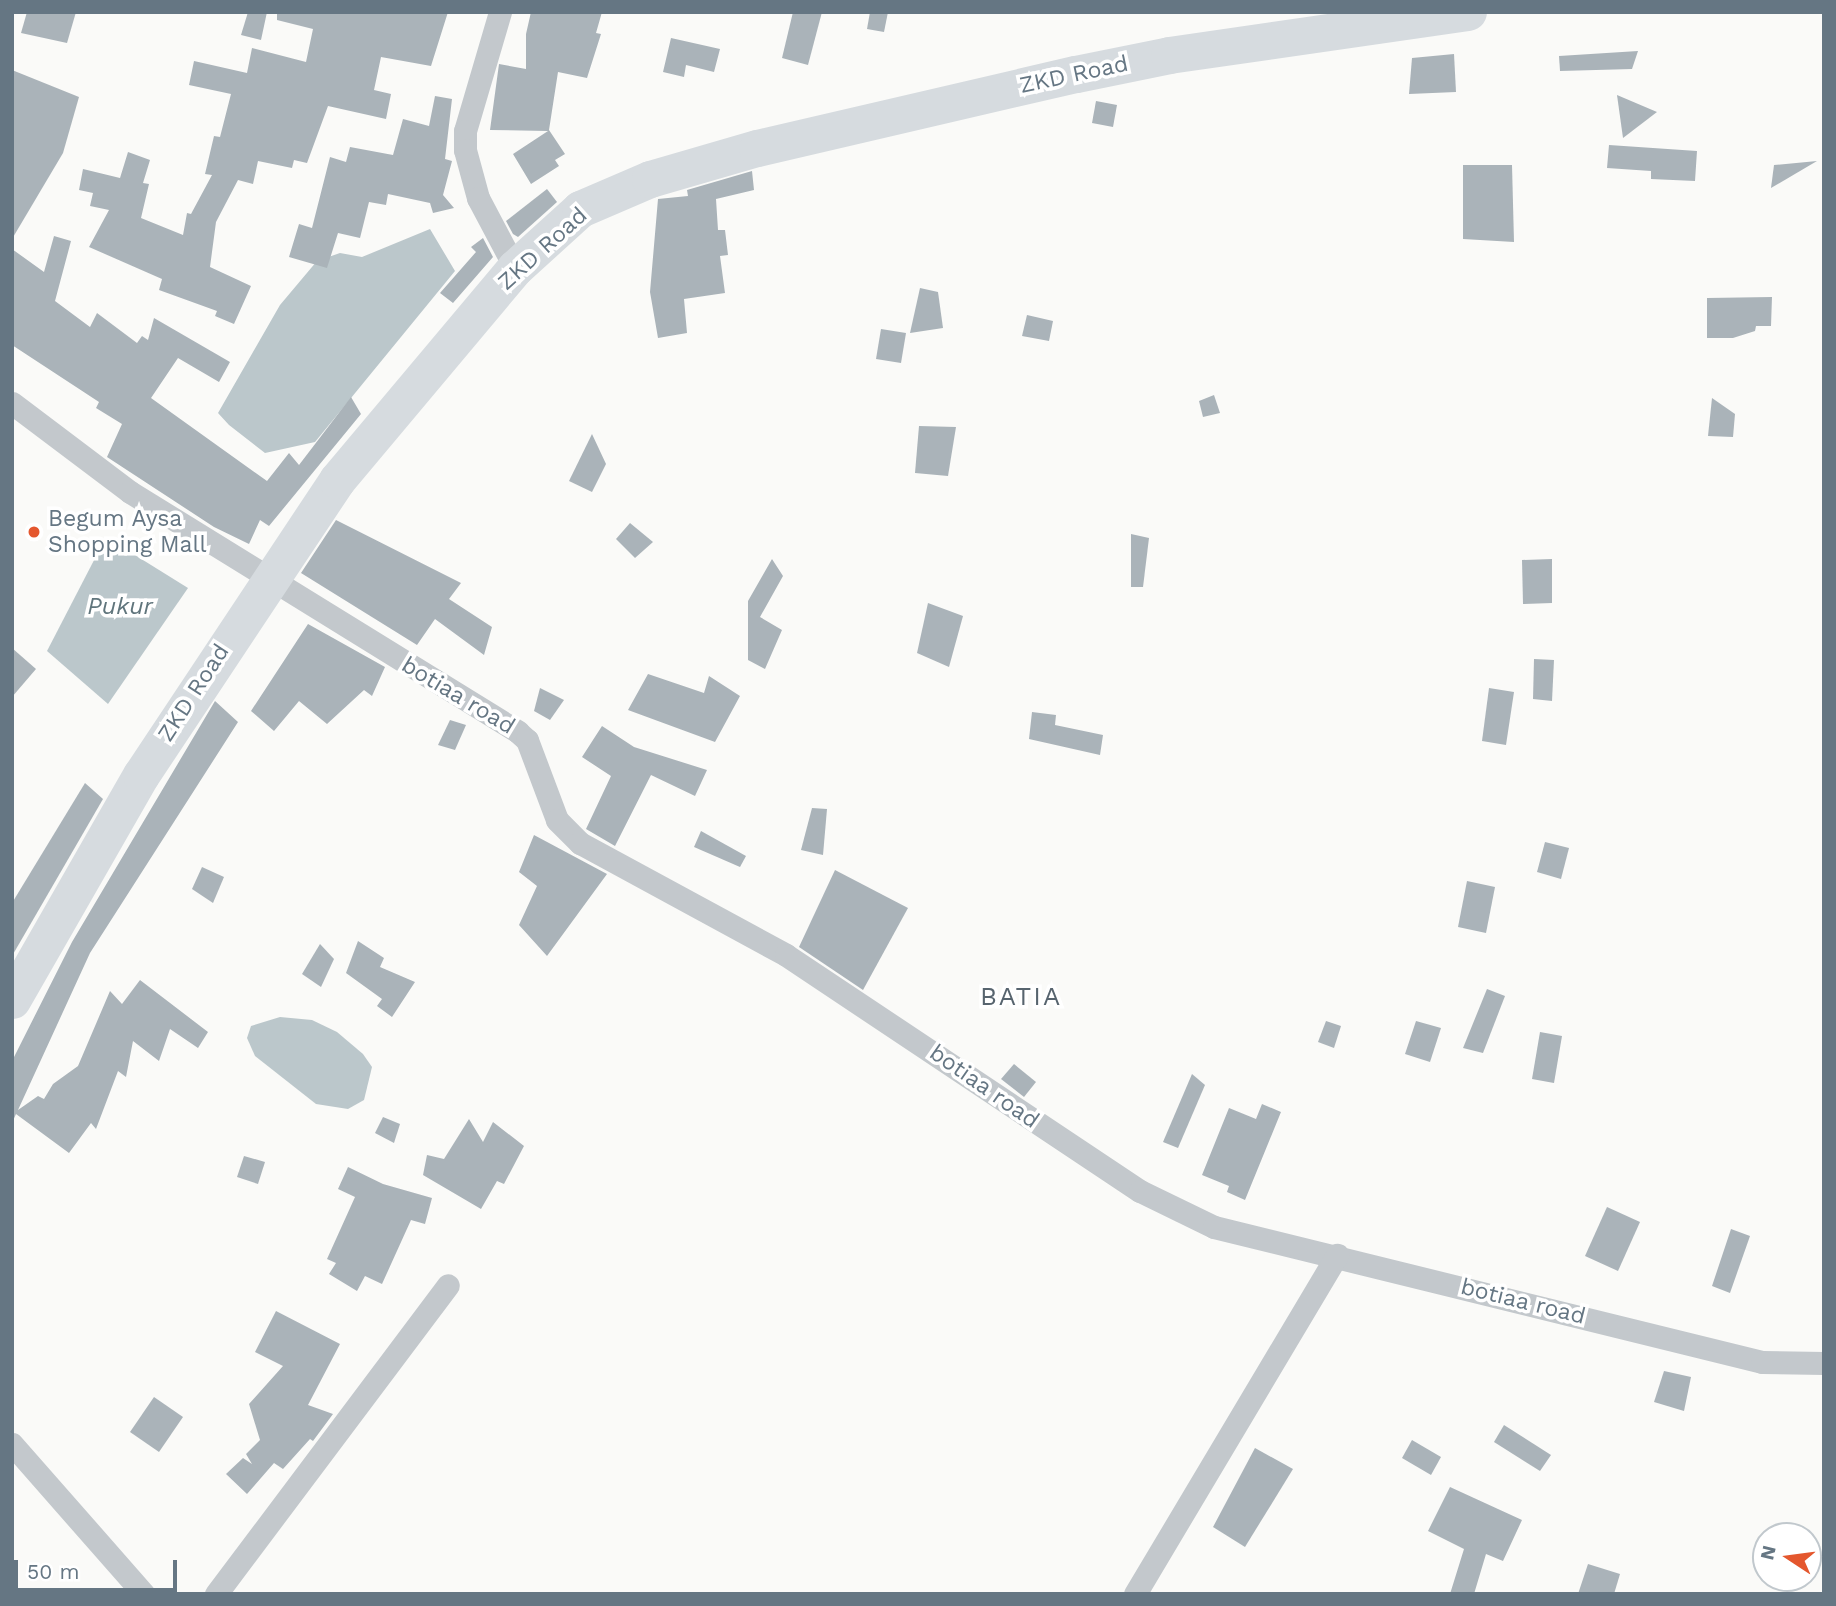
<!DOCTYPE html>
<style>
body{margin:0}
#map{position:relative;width:1836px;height:1606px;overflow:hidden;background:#fafaf8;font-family:"Work Sans",sans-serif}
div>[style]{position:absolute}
.water>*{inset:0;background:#bbc7cb}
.building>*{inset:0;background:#aab3b9}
.minor>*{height:23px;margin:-11.5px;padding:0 11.5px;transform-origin:11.5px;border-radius:11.5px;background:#c3c8cc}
.primary>*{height:37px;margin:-18.5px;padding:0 18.5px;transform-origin:18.5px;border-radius:18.5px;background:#d6dbdf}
.dots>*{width:19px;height:19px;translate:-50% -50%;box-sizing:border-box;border:4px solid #fff;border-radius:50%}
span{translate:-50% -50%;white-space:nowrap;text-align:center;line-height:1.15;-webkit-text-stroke:7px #fff;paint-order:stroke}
.street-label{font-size:23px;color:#657683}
.poi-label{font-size:23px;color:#657683}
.left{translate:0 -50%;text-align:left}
.water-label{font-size:24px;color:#60757c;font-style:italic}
.quarter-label{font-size:26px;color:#57646e;letter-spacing:2px}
.frame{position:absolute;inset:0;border:14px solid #657683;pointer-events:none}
.north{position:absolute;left:1752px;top:1522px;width:70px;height:70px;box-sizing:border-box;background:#fff;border:2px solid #c1c8cd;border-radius:50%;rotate:283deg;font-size:19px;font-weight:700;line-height:28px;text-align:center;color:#657683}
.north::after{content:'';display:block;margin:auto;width:24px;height:32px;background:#e4572e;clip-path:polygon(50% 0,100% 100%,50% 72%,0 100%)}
.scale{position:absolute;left:14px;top:1560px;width:163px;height:32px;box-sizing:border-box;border:4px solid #657683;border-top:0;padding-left:9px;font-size:21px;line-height:24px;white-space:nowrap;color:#657683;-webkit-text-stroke:5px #fff;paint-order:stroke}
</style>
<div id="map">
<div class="water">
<div style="clip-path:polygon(430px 229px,455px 271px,315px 442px,265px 453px,229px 425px,218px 413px,280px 305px,317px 261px,340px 253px,362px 257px)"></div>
<div style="clip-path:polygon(106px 537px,188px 588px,108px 704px,47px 651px)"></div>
<div style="clip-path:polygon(280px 1017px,312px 1020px,337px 1032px,363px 1054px,372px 1067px,364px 1100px,348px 1109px,316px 1104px,255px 1056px,247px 1038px,251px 1026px)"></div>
</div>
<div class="building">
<div style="clip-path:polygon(27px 12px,76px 12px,67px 43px,21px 33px)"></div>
<div style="clip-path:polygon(248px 12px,267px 12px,261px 40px,241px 35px)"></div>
<div style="clip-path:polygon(277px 12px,448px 12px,431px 66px,381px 57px,374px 90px,391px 94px,386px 119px,328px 106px,307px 163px,294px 160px,292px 168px,258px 161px,253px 184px,238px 180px,216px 222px,210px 267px,251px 286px,234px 324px,215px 316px,217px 311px,159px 290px,162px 279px,89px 247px,109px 210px,90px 206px,93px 193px,79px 190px,83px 169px,120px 178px,128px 152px,150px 160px,143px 183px,149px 184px,141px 218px,183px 235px,187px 213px,191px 214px,212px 175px,205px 174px,214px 136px,220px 137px,231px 94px,189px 85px,194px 61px,247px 73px,252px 48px,306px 62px,313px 29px,277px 20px)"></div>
<div style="clip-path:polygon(531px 12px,602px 12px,596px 33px,601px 34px,587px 78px,558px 72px,549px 130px,565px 154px,555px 160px,559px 166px,531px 184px,513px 154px,548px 131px,490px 130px,499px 64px,526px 69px,526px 34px)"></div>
<div style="clip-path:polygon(793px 12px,822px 12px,808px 65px,782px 58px)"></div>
<div style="clip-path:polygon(870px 12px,888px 12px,884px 32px,867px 29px)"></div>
<div style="clip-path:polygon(671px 38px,720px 49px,714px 72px,686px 65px,684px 77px,663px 72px)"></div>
<div style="clip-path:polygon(1638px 51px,1632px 69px,1560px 71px,1559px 56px)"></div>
<div style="clip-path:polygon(1454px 54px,1456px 92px,1409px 94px,1412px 58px)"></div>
<div style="clip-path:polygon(12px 70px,79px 97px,63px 153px,12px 239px)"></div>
<div style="clip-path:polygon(1617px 95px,1657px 112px,1623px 138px)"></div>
<div style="clip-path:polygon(435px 96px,452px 99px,445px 159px,452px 161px,443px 195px,454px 208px,433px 213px,430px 203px,388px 194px,386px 205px,369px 202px,360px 238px,338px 233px,327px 268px,289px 257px,299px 224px,312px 228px,330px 157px,346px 162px,350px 147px,393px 155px,403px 119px,429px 126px)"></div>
<div style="clip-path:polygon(1096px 101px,1117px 105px,1113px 127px,1092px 123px)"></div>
<div style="clip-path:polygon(1609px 145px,1697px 151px,1695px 181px,1651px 179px,1651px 171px,1607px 168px)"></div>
<div style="clip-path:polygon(1817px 161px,1771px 188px,1774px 165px)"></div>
<div style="clip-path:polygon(1463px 165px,1512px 165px,1514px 242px,1463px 239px)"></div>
<div style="clip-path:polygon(752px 171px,754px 190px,716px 199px,718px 230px,725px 230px,728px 255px,720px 256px,725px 293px,684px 299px,687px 333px,658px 338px,650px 292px,658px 199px,688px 196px,687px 190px)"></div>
<div style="clip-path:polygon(547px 189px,557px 202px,518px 237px,513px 234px,506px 221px)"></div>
<div style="clip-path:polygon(54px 236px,71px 241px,55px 301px,90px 327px,97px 313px,137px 343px,142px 336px,148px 340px,154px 318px,230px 362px,219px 382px,178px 358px,151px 398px,267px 481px,289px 453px,299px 465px,351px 397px,361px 414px,269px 526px,260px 520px,249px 544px,214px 527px,107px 457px,122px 424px,96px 408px,99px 402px,12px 345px,12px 249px,44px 272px)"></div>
<div style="clip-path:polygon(483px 238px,493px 257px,453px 303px,440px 293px,476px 252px,471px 247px)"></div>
<div style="clip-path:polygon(920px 288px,938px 292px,943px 328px,910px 333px)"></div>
<div style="clip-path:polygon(1772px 297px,1771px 326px,1756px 326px,1755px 331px,1733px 338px,1707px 338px,1707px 298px)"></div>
<div style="clip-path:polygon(1027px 315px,1053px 321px,1049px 341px,1022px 336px)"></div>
<div style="clip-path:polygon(881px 329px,906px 333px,901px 363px,876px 359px)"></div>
<div style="clip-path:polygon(1214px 395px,1220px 413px,1203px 417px,1199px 401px)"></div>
<div style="clip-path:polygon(1712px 398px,1735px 414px,1733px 437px,1708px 436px)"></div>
<div style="clip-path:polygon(919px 426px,956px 427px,948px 476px,915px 473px)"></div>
<div style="clip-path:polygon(592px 434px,606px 464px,592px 492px,569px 481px)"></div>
<div style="clip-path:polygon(336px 520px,461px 583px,449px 599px,492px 627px,484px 655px,435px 619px,417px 645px,301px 573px)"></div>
<div style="clip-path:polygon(630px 523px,653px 542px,635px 558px,616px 539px)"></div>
<div style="clip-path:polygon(1131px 534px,1149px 538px,1143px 587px,1131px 587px)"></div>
<div style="clip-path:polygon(772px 559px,783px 576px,760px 617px,782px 630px,765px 669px,748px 660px,748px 601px)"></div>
<div style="clip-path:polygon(1552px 559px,1552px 603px,1523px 604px,1522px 560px)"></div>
<div style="clip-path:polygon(928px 603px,963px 616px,949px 667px,917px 653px)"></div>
<div style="clip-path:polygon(308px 624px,385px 667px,372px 696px,364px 690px,327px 724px,299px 701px,274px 731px,251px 711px)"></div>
<div style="clip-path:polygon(12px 648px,36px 669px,12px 697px)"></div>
<div style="clip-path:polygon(1534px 659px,1554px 660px,1552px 701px,1533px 699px)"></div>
<div style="clip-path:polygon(648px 674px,704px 693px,709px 676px,740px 696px,715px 742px,628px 710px)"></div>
<div style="clip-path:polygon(540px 688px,564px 700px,550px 720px,534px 711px)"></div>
<div style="clip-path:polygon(1489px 688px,1514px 692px,1506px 745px,1482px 741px)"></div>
<div style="clip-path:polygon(215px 701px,238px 722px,90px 953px,18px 1110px,38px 1096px,44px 1099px,53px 1084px,78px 1066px,110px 991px,122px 1004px,140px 980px,208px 1032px,198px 1048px,170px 1029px,159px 1061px,133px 1041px,126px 1077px,118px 1071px,96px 1129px,91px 1123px,69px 1153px,16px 1114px,12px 1123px,12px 1061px,72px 942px)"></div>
<div style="clip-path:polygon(1032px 712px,1056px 715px,1055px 725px,1103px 735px,1100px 755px,1029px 739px)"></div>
<div style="clip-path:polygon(450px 720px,466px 725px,455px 750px,438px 745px)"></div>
<div style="clip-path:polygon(602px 726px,634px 747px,707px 770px,695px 796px,651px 775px,615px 846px,586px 829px,611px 776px,582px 757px)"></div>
<div style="clip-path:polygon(85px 783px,103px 799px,12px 956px,12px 903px)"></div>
<div style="clip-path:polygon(812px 808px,827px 809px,823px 855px,801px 850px)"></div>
<div style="clip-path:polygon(701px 831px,746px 856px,740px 867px,694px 847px)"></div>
<div style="clip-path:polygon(534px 835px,607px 874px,547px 956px,519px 925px,537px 886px,519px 872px)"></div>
<div style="clip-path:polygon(1545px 842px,1569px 848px,1561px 879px,1537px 872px)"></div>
<div style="clip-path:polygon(202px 867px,224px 877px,213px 903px,192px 889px)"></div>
<div style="clip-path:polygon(835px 870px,908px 908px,863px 990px,799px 947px)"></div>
<div style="clip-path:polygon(1467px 881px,1495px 887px,1486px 933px,1458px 927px)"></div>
<div style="clip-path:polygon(358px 941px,384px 958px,380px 967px,415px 982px,392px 1017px,377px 1006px,382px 999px,346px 973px)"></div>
<div style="clip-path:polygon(320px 944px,334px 959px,321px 987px,302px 974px)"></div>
<div style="clip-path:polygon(1487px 989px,1505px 996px,1483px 1053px,1463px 1048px)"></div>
<div style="clip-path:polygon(1326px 1021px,1341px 1026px,1334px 1048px,1318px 1042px)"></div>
<div style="clip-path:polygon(1416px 1021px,1441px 1028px,1430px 1062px,1405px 1054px)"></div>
<div style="clip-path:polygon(1540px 1032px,1562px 1036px,1554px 1083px,1532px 1079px)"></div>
<div style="clip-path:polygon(1014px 1064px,1036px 1082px,1024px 1097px,1001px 1079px)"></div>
<div style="clip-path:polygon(1192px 1074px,1205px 1085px,1178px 1148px,1163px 1142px)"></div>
<div style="clip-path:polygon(1262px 1104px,1281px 1112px,1245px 1200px,1227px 1192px,1229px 1186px,1202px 1175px,1229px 1108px,1256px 1119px)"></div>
<div style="clip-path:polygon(383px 1117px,400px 1124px,394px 1143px,375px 1133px)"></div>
<div style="clip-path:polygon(469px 1119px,483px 1142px,493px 1122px,524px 1146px,504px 1184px,497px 1181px,481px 1209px,423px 1175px,427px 1155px,444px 1159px)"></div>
<div style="clip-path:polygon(244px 1156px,265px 1162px,258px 1184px,237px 1177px)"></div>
<div style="clip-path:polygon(348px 1167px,383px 1184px,432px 1198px,425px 1224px,411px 1220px,382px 1284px,365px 1276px,357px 1291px,329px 1274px,336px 1263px,327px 1259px,355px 1197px,338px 1189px)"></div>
<div style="clip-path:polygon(1607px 1207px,1640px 1222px,1618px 1271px,1585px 1256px)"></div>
<div style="clip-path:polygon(1731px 1229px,1750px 1236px,1730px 1293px,1712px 1286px)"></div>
<div style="clip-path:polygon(276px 1311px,340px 1344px,308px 1405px,333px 1414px,313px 1441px,310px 1439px,283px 1469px,274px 1463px,247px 1494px,226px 1474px,243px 1458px,252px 1464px,246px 1454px,260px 1440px,249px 1404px,283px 1366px,255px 1352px)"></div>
<div style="clip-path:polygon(1664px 1371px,1691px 1377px,1684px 1411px,1654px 1402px)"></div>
<div style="clip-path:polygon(154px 1397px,183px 1417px,159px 1452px,130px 1432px)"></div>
<div style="clip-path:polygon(1504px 1425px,1551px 1455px,1540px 1471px,1494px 1442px)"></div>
<div style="clip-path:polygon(1412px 1440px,1441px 1457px,1431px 1475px,1402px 1458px)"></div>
<div style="clip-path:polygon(1255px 1448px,1293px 1469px,1245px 1547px,1213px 1527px)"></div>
<div style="clip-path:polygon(1450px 1487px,1522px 1520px,1503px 1561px,1486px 1554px,1474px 1594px,1450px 1594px,1464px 1549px,1428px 1531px)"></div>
<div style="clip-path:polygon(1588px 1564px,1620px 1574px,1614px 1594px,1578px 1594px)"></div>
</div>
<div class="minor">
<div style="left:500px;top:12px;width:124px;rotate:106.4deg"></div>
<div style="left:465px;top:131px;width:19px;rotate:90deg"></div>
<div style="left:465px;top:150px;width:50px;rotate:74.8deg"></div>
<div style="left:478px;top:198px;width:79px;rotate:62.1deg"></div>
<div style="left:12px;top:403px;width:148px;rotate:37deg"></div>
<div style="left:130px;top:492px;width:456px;rotate:31.7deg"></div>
<div style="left:518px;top:732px;width:12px;rotate:42deg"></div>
<div style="left:527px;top:740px;width:85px;rotate:69.4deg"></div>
<div style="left:557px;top:820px;width:33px;rotate:45deg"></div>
<div style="left:580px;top:843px;width:234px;rotate:28.5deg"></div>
<div style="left:786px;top:955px;width:425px;rotate:33.7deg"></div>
<div style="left:1140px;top:1191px;width:82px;rotate:25.9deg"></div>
<div style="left:1214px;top:1227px;width:564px;rotate:13.84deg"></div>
<div style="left:1762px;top:1362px;width:62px;rotate:0.9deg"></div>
<div style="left:12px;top:1444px;width:200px;rotate:48.7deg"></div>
<div style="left:216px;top:1594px;width:386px;rotate:-53.1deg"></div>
<div style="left:1135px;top:1594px;width:395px;rotate:-59.2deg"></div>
</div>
<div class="primary">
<div style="left:12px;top:1000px;width:259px;rotate:-60.2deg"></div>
<div style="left:141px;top:775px;width:354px;rotate:-56.4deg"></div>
<div style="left:337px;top:480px;width:277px;rotate:-50deg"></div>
<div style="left:515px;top:268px;width:88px;rotate:-42.2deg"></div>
<div style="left:580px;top:209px;width:76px;rotate:-23.2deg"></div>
<div style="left:650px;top:179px;width:111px;rotate:-16.2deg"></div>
<div style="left:757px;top:148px;width:327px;rotate:-13.1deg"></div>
<div style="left:1076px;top:74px;width:95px;rotate:-11.5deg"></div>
<div style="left:1169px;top:55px;width:302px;rotate:-8.2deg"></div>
</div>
<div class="dots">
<div style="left:34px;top:532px;background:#e4572e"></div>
</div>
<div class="street-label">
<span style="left:1074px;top:75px;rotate:-12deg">ZKD Road</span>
<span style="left:543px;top:249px;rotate:-42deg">ZKD Road</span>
<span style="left:194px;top:693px;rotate:-57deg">ZKD Road</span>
<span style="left:458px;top:696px;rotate:31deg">botiaa road</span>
<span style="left:984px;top:1087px;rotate:35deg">botiaa road</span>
<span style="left:1523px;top:1302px;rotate:14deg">botiaa road</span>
</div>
<div class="poi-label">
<span class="left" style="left:48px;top:532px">Begum Aysa<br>Shopping Mall</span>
</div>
<div class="water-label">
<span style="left:120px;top:607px">Pukur</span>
</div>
<div class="quarter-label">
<span style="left:1021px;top:997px">BATIA</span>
</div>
<div class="frame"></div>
<div class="north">N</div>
<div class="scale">50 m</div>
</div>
